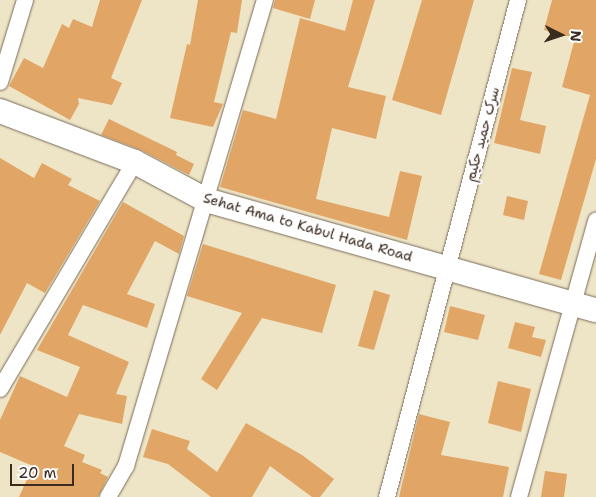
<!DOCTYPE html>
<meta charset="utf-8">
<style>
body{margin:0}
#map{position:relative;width:596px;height:497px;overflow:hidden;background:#eee4c6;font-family:"Shantell Sans","Playpen Sans Arabic",sans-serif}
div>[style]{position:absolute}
.building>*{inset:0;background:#e1a666}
.roads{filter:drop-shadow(0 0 1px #7a6b59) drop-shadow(0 0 1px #7a6b59)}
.street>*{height:16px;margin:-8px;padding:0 8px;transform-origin:8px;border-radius:8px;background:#fff}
.secondary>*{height:24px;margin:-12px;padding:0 12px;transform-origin:12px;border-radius:12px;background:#fff}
span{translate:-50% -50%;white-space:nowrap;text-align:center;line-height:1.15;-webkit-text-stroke:4px #fff;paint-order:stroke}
.street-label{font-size:14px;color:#3b2a1e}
.north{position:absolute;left:536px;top:10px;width:50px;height:50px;-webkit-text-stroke:4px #fff;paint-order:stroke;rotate:94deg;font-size:14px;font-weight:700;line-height:20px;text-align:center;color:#3b2a1e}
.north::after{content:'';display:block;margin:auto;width:18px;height:22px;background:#3b2a1e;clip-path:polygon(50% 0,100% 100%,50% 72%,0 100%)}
.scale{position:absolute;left:10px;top:464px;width:64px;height:22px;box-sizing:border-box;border:2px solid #3b2a1e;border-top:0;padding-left:6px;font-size:15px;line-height:18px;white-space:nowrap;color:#3b2a1e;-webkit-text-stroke:4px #fff;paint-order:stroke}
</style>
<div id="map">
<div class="building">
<div style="clip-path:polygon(100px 0,142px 0,111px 78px,122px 83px,112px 105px,78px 98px,79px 104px,70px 120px,9px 86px,24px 58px,43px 68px,62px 24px,69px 28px,73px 19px,92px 27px)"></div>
<div style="clip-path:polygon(198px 0,242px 0,237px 33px,231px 32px,214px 102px,223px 104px,213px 127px,170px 118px,187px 44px,190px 45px)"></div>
<div style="clip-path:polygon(275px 0,315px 0,310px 19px,273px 8px)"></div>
<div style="clip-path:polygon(353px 0,375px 0,348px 87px,386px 96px,376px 139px,332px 128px,316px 199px,389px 217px,400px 171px,422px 176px,407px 240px,220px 187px,243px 110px,276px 119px,300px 18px,345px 31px)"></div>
<div style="clip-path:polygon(422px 0,474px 0,441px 115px,392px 100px)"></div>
<div style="clip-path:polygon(552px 0,596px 0,596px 159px,561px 280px,539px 274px,590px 95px,562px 87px,575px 38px,544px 30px)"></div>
<div style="clip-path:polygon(512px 68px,532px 72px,520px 120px,546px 126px,540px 154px,494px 143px)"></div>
<div style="clip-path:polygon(109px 119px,177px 152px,176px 155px,194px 164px,189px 175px,141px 150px,101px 135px)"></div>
<div style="clip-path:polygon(0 158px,34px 178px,42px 163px,72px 179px,68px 185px,100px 201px,45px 293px,27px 283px,0 335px)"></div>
<div style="clip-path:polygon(507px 196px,528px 201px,524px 220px,503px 215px)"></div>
<div style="clip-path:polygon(123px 202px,184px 236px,179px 254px,155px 241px,127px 294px,155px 304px,147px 328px,83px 305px,68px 335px,129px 362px,116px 394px,127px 396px,122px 424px,79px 414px,64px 446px,85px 455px,82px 462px,102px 470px,100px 473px,108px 477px,98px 497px,19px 497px,33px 466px,0 452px,0 420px,20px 376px,67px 397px,80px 367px,37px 350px)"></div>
<div style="clip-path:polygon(203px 244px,336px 285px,322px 333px,262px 318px,217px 390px,201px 379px,242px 313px,187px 296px)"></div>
<div style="clip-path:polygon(374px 290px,390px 295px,374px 350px,358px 346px)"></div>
<div style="clip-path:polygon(450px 306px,485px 315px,478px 340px,444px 332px)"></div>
<div style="clip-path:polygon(515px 322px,535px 327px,532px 337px,546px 340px,541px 357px,508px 348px)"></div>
<div style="clip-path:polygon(498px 381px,531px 389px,521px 432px,488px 423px)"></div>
<div style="clip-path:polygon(419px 414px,450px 422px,441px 455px,509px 467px,503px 497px,399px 497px)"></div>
<div style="clip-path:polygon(246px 423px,302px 455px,334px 479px,320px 497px,312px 497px,270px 466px,252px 497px,211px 497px,168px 464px,143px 457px,152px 429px,190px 441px,187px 449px,217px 472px)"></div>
<div style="clip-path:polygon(545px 471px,567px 474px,564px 497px,541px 497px)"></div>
</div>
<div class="roads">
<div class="street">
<div style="left:0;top:82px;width:86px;rotate:-73deg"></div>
<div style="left:0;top:389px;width:264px;rotate:-59.3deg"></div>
<div style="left:108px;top:497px;width:36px;rotate:-60deg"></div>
<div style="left:126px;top:466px;width:486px;rotate:-73.4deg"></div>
<div style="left:387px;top:497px;width:514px;rotate:-75.23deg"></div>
<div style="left:519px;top:497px;width:287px;rotate:-74.4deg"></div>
</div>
<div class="secondary">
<div style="left:0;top:111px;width:144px;rotate:20.7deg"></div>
<div style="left:135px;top:162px;width:81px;rotate:28.2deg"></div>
<div style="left:206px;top:200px;width:405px;rotate:15.8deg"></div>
</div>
</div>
<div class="street-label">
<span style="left:482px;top:134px;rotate:-75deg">سرک حمید حکیم</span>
<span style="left:308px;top:227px;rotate:16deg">Sehat Ama to Kabul Hada Road</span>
</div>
<div class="north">N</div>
<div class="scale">20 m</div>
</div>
